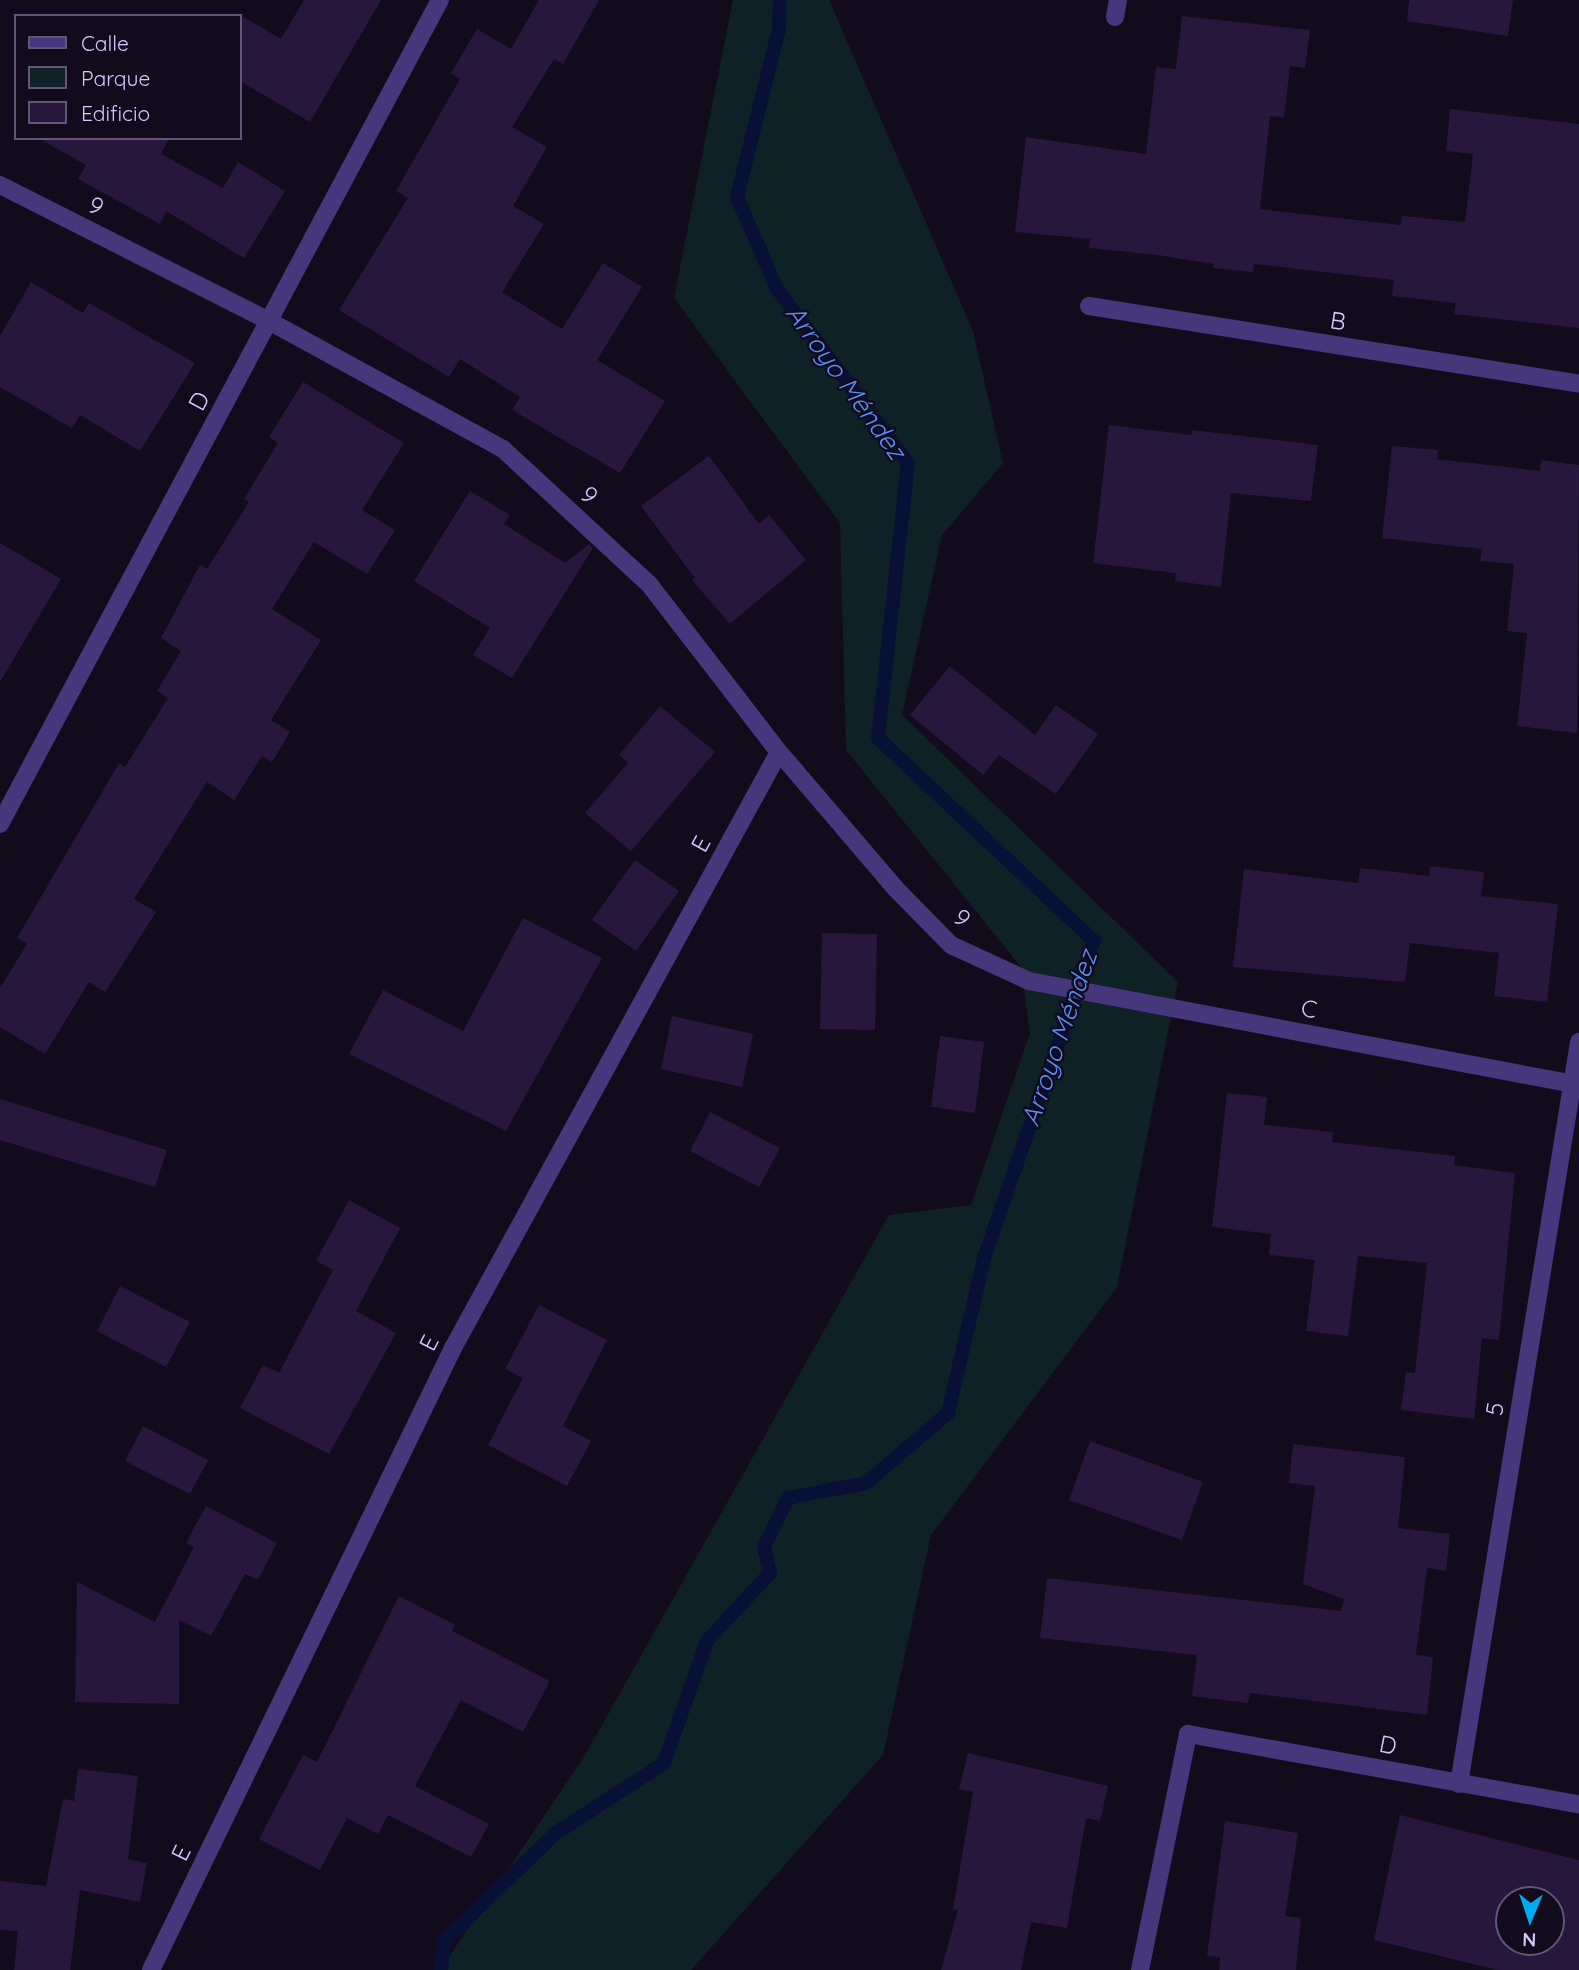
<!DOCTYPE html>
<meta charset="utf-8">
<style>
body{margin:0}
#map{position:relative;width:1579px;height:1970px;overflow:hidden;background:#120b1c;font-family:Quicksand,sans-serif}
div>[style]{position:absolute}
.green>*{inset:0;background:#0e2226}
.stream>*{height:14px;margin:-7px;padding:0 7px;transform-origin:7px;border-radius:7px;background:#081038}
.building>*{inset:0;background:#27173d}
.minor>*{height:18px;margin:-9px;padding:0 9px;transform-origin:9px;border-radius:9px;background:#46367c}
span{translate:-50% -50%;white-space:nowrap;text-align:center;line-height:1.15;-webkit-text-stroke:5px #120b1c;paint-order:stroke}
.street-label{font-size:24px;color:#d8c6ff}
.water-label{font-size:26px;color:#548eff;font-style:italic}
.legend{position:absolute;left:14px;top:14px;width:228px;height:126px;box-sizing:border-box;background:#120b1c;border:2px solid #615677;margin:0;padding:9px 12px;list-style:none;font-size:21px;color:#d8c6ff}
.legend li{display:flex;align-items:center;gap:14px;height:35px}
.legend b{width:35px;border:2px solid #615677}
.north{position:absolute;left:1495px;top:1886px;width:70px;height:70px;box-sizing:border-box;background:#120b1c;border:2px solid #615677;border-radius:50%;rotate:182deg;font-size:19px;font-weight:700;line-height:28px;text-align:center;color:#d8c6ff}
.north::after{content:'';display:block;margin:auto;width:24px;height:32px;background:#00a9f1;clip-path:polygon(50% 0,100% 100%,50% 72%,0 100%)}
</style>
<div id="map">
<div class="green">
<div style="clip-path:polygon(733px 0,829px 0,973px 331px,1003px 463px,942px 535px,902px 715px,1178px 982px,1117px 1287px,931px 1535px,883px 1755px,691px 1970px,440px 1970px,584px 1757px,889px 1215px,971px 1205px,1030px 1033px,1021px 967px,846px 750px,840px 523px,674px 298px)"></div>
</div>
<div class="stream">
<div style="left:441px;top:1970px;width:29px;rotate:-84deg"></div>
<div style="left:444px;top:1941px;width:156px;rotate:-44deg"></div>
<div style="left:556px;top:1833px;width:129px;rotate:-32.9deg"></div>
<div style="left:664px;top:1763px;width:129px;rotate:-70.6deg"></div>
<div style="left:707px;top:1641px;width:93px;rotate:-47.2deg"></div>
<div style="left:770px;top:1573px;width:27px;rotate:-103deg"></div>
<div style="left:764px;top:1547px;width:55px;rotate:-63.9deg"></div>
<div style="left:788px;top:1498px;width:79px;rotate:-10.9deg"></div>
<div style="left:866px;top:1483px;width:108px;rotate:-40.5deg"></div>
<div style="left:948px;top:1413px;width:159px;rotate:-76.9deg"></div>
<div style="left:984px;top:1258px;width:336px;rotate:-70.9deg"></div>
<div style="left:1094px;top:941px;width:296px;rotate:-136.8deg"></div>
<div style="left:878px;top:738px;width:277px;rotate:-83.8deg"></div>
<div style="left:908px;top:463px;width:220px;rotate:-126.9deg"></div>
<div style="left:776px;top:287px;width:98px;rotate:-113.4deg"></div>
<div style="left:737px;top:197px;width:174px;rotate:-76deg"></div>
<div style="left:779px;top:28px;width:28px;rotate:-88deg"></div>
</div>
<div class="building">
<div style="clip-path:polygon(304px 0,381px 0,310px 122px,240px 81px,240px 15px,281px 39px)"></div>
<div style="clip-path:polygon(539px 0,599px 0,563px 64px,554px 59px,512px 127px,547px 147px,513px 206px,544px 224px,502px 292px,562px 329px,603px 263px,642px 287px,597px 360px,665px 401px,620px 473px,512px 410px,520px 397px,460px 359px,449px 377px,339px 310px,408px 198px,396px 191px,460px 79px,451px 73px,477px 29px,511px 49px)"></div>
<div style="clip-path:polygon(1409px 0,1513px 0,1508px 36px,1407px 21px)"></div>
<div style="clip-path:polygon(1182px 16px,1310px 30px,1305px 68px,1290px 66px,1284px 117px,1270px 116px,1260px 209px,1401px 225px,1402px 216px,1465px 222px,1473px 154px,1446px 151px,1450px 109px,1579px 124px,1579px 328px,1454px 314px,1456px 303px,1392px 296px,1394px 280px,1254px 264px,1253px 272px,1213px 268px,1214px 264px,1158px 255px,1089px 248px,1090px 239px,1015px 232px,1026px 137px,1146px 154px,1156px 67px,1176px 69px)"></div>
<div style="clip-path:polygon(38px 138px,169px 138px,161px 154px,223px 188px,238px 162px,285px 191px,244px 258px,166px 211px,160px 224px,78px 179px,86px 165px)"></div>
<div style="clip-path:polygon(31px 282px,83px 313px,89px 303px,195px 363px,140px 451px,80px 415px,72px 428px,0 387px,0 336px)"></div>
<div style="clip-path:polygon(303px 382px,404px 443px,362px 510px,395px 530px,367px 574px,314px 542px,272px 609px,321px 640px,271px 720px,290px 732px,272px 762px,262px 756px,234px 800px,207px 782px,134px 899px,156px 912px,105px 992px,89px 982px,45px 1054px,0 1027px,0 988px,27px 944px,17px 938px,119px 763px,125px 767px,168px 698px,157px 691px,181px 651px,161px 638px,200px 565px,207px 569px,249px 502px,244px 499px,278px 443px,269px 437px)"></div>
<div style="clip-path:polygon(1109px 425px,1192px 435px,1192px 430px,1318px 445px,1311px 501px,1231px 493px,1221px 587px,1175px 581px,1176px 573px,1093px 563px)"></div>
<div style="clip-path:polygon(1392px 446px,1438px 450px,1437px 459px,1540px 471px,1541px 460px,1579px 465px,1577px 733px,1517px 726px,1527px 633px,1507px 631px,1514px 564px,1480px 561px,1482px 549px,1382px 538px)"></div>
<div style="clip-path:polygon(709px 456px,759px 524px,769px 515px,806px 560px,730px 624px,692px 580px,695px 578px,641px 506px)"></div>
<div style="clip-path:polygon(470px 491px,510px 515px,504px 524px,565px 563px,589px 544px,593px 548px,512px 678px,473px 655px,490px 628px,414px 581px)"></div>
<div style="clip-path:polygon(0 543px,61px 579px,0 682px)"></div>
<div style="clip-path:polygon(950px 666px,1035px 735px,1056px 705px,1098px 734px,1056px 794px,999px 755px,983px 775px,910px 715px)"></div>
<div style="clip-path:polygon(660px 706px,715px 752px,631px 851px,585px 813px,628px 763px,619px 755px)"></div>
<div style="clip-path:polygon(635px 860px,679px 891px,636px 951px,592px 920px)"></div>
<div style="clip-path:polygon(1430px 866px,1484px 872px,1481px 896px,1558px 904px,1547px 1002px,1494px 996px,1499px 953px,1410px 943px,1405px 982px,1233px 967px,1244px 869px,1358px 883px,1360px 868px,1429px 876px)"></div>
<div style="clip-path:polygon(523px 918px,602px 958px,506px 1131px,349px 1054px,383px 990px,463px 1031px)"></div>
<div style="clip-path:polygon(822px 933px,877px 934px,875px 1030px,820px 1029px)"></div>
<div style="clip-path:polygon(672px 1016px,753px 1034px,742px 1087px,661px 1069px)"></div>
<div style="clip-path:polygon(940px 1036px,984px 1042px,975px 1113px,931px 1107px)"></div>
<div style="clip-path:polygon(1227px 1093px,1267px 1097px,1264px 1125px,1333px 1132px,1332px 1142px,1455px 1156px,1454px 1165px,1515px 1173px,1499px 1340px,1482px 1338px,1474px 1419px,1401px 1410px,1406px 1372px,1415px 1373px,1427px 1263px,1358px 1256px,1348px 1336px,1306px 1331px,1315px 1260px,1269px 1255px,1271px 1234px,1212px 1227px)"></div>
<div style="clip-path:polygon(0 1099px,167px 1150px,155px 1187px,0 1140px)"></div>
<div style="clip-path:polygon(710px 1112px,780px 1148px,759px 1187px,690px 1151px)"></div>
<div style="clip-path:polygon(349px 1200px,400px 1228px,356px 1311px,396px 1333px,329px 1454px,240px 1408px,263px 1365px,279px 1373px,333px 1270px,316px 1261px)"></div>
<div style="clip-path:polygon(120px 1286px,190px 1322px,166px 1367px,97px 1331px)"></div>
<div style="clip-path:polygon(539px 1305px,607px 1340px,563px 1426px,591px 1441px,567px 1486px,488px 1445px,523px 1378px,505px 1369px)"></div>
<div style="clip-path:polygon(143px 1426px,208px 1460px,190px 1494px,125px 1461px)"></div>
<div style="clip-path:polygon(1090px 1441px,1203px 1482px,1182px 1540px,1069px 1500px)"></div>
<div style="clip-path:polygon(1293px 1444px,1405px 1457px,1398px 1528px,1450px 1534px,1446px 1571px,1427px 1568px,1416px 1655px,1433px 1657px,1427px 1715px,1250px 1693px,1248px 1703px,1192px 1696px,1197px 1655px,1040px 1638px,1047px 1578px,1341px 1611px,1344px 1599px,1303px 1584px,1315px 1486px,1289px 1483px)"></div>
<div style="clip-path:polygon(206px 1506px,277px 1543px,258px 1580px,245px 1574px,211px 1636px,179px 1620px,179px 1704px,75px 1702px,77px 1582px,155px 1622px,194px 1547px,186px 1543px)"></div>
<div style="clip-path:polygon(399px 1596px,455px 1625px,452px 1631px,550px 1681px,523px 1732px,461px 1700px,415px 1786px,489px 1824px,471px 1857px,388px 1815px,378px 1834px,347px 1818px,320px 1870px,259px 1839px,303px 1755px,317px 1762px)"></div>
<div style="clip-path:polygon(968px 1753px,1108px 1786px,1100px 1821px,1086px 1818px,1067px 1928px,1031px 1922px,1021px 1970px,941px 1970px,958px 1910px,953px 1909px,973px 1792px,959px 1789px)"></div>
<div style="clip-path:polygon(78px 1769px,138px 1776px,128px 1859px,147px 1863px,140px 1902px,80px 1890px,70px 1970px,14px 1970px,18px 1931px,0 1930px,0 1881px,46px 1886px,63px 1799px,74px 1801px)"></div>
<div style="clip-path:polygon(evenodd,1400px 1815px,1579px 1860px,1579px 1970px,1498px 1970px,1374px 1940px,1400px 1815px,1509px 1900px,1551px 1900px,1551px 1942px,1509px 1942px,1509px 1900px)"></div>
<div style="clip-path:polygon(1225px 1821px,1298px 1833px,1285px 1916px,1301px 1918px,1296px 1970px,1219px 1970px,1220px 1957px,1207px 1956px)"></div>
</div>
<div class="minor">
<div style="left:1115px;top:17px;width:17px;rotate:-80deg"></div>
<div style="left:0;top:185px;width:301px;rotate:26.8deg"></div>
<div style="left:269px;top:321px;width:267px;rotate:28.7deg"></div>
<div style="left:503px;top:449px;width:199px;rotate:42.8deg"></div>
<div style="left:649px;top:584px;width:212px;rotate:52.3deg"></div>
<div style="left:779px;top:752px;width:179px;rotate:49.5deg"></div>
<div style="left:895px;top:888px;width:80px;rotate:45.5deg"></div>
<div style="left:951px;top:945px;width:86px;rotate:24.8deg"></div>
<div style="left:1029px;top:981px;width:560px;rotate:10.71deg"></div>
<div style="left:1089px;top:306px;width:496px;rotate:9deg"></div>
<div style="left:0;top:824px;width:934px;rotate:-61.9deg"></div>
<div style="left:1459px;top:1784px;width:752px;rotate:-80.81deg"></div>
<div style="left:151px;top:1970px;width:691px;rotate:-64.1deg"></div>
<div style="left:453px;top:1348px;width:679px;rotate:-61.32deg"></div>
<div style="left:1140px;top:1970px;width:241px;rotate:-78.5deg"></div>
<div style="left:1188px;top:1734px;width:397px;rotate:10.2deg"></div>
</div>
<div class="street-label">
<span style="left:96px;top:206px;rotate:27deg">9</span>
<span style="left:1338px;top:321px;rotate:9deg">B</span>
<span style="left:199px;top:401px;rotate:-62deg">D</span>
<span style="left:589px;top:495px;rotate:43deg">9</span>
<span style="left:701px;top:844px;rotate:-61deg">E</span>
<span style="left:962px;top:918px;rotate:40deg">9</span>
<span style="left:1309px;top:1009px;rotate:11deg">C</span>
<span style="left:429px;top:1343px;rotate:-63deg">E</span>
<span style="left:1495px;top:1409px;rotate:-81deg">5</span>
<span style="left:1388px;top:1745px;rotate:11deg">D</span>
<span style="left:181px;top:1853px;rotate:-64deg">E</span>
</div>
<div class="water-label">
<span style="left:846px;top:382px;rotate:54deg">Arroyo Méndez</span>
<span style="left:1059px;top:1038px;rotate:-71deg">Arroyo Méndez</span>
</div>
<ul class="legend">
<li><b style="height:9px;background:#46367c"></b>Calle</li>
<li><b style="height:19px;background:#0e2226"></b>Parque</li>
<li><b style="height:19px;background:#27173d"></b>Edificio</li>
</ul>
<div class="north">N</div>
</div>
